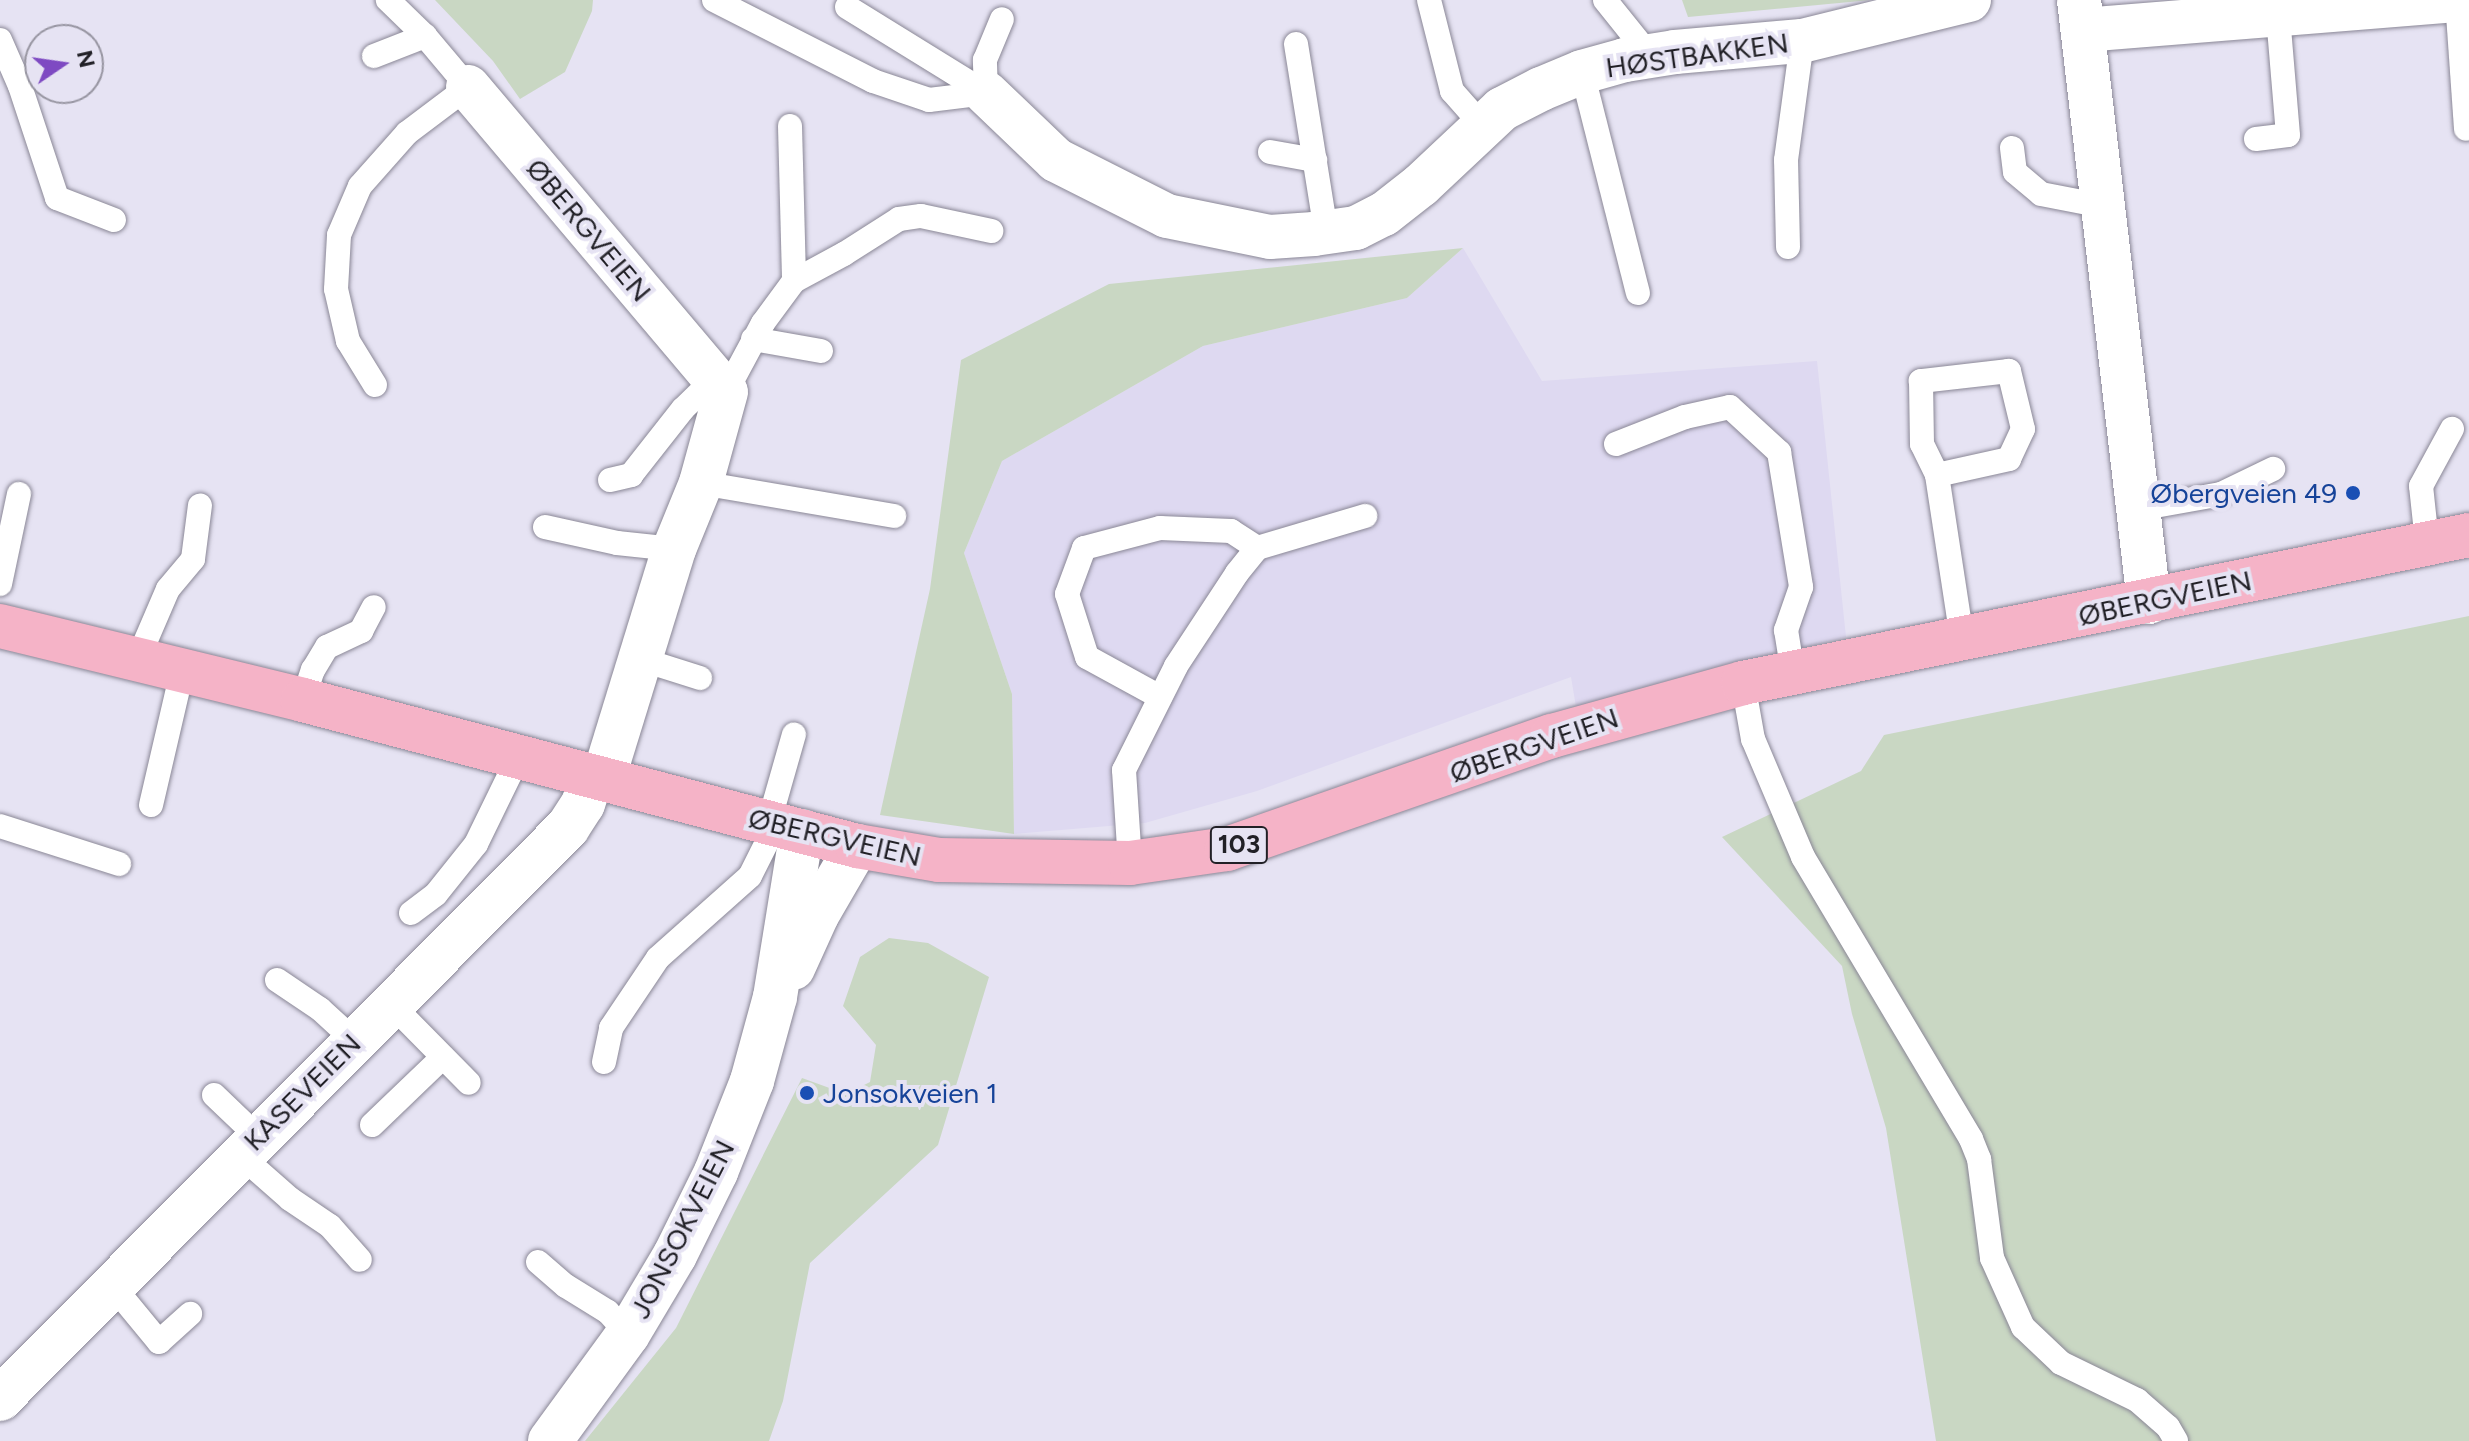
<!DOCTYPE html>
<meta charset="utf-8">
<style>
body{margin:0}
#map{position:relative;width:2469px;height:1441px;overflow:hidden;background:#e6e3f3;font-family:Figtree,sans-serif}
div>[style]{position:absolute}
.built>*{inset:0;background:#ded9f1}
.green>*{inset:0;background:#c9d7c3}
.roads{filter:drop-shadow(0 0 2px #8a8796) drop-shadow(0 0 2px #8a8796)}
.lane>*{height:24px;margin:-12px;padding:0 12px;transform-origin:12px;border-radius:12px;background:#fff}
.street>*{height:44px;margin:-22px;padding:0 22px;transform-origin:22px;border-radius:22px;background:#fff}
.primary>*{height:44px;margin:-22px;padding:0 22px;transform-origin:22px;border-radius:22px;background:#f5b3c7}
.dots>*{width:22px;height:22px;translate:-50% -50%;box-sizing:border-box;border:4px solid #e6e3f3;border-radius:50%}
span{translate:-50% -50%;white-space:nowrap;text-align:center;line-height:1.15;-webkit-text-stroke:8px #e6e3f3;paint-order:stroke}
.shield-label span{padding:2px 6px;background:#e6e3f3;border:2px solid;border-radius:6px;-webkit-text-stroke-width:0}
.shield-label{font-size:26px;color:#212026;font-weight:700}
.street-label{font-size:28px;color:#212026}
.transit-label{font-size:28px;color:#164399}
.right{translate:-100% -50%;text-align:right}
.left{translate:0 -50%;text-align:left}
.north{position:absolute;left:24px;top:24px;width:80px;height:80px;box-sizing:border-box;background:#e6e3f3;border:2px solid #9795a1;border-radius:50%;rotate:77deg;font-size:22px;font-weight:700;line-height:32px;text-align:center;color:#212026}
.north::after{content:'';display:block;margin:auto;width:28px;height:36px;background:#7e4ac2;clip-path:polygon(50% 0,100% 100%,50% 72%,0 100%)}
</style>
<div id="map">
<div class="built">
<div style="clip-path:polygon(1463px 248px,1542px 381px,1817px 361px,1846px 637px,1576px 707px,1571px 677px,1257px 791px,1145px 823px,1014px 834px,1012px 694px,964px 553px,1002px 461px,1203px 346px,1407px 298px)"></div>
</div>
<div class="green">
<div style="clip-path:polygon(435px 0,593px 0,592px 11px,565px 72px,520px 99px,493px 61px)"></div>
<div style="clip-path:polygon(1682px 0,1871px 0,1688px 17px)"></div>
<div style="clip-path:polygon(1463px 248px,1407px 298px,1203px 346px,1002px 461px,964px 553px,1012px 694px,1014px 834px,880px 815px,930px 589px,961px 360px,1109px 284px)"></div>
<div style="clip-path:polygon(2469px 616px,2469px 1441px,1936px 1441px,1886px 1128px,1852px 1014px,1842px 966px,1722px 837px,1861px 771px,1884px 735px)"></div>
<div style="clip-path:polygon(889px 938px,928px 943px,989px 977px,938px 1145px,810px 1263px,783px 1401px,769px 1441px,585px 1441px,676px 1328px,802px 1078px,846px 1094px,870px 1082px,876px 1045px,843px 1006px,860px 957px)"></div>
</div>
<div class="roads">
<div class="lane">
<div style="left:714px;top:0;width:178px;rotate:27deg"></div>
<div style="left:873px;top:81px;width:59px;rotate:18.7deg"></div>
<div style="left:929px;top:100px;width:57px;rotate:-7deg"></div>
<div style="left:1429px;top:0;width:94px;rotate:75.8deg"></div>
<div style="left:1452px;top:91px;width:47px;rotate:48.5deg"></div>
<div style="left:1605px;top:0;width:72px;rotate:51.2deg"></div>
<div style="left:2457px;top:0;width:129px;rotate:86deg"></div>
<div style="left:847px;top:7px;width:163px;rotate:31.7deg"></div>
<div style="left:0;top:40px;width:50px;rotate:66.5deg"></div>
<div style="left:20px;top:86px;width:118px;rotate:71.7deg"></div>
<div style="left:57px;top:198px;width:61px;rotate:21.1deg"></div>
<div style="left:1296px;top:44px;width:190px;rotate:80.9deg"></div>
<div style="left:374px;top:56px;width:55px;rotate:-21.4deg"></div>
<div style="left:1582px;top:72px;width:228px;rotate:75.8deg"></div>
<div style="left:986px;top:93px;width:33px;rotate:-92deg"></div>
<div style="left:985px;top:60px;width:44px;rotate:-67.5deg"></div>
<div style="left:790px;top:126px;width:155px;rotate:88.5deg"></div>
<div style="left:2256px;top:139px;width:32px;rotate:-7deg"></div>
<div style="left:2288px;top:135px;width:120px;rotate:-94.8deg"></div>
<div style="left:2012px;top:148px;width:24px;rotate:83deg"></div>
<div style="left:2015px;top:172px;width:34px;rotate:40deg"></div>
<div style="left:2041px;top:194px;width:63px;rotate:11deg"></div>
<div style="left:1270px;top:152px;width:46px;rotate:10.1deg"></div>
<div style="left:1788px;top:247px;width:87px;rotate:-91.3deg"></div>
<div style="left:1786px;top:160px;width:120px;rotate:-82.3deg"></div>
<div style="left:753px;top:339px;width:69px;rotate:10deg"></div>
<div style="left:375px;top:385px;width:52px;rotate:-121.5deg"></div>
<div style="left:348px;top:341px;width:53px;rotate:-103deg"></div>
<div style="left:336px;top:289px;width:54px;rotate:-86.8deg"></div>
<div style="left:339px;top:235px;width:53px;rotate:-66.8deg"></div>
<div style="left:360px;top:186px;width:71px;rotate:-48.4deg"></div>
<div style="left:407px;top:133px;width:76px;rotate:-37deg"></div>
<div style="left:468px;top:87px;width:67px;rotate:-130.1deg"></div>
<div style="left:425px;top:36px;width:52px;rotate:-135.8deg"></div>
<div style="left:726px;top:392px;width:78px;rotate:-61.8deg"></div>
<div style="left:763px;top:323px;width:52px;rotate:-53.6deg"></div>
<div style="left:794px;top:281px;width:57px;rotate:-28.4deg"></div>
<div style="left:844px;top:254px;width:65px;rotate:-32.5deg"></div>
<div style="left:899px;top:219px;width:22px;rotate:-8deg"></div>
<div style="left:921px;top:216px;width:72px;rotate:12.1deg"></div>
<div style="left:1616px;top:444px;width:74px;rotate:-21.4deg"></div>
<div style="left:1685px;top:417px;width:46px;rotate:-12.5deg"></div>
<div style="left:1730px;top:407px;width:67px;rotate:42.6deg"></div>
<div style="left:1779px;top:452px;width:137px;rotate:80.7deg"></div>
<div style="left:1801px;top:587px;width:46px;rotate:109.2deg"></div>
<div style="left:1786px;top:630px;width:44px;rotate:80.8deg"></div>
<div style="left:1937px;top:475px;width:74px;rotate:-12.5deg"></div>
<div style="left:2009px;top:459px;width:33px;rotate:-65deg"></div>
<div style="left:2023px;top:429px;width:60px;rotate:-103.6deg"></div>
<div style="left:2009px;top:371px;width:89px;rotate:173.5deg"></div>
<div style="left:1921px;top:381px;width:63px;rotate:89.1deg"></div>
<div style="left:1922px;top:444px;width:34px;rotate:64deg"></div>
<div style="left:1937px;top:475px;width:166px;rotate:81.3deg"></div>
<div style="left:610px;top:480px;width:22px;rotate:-13deg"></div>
<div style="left:631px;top:475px;width:84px;rotate:-51.8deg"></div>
<div style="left:683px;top:409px;width:45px;rotate:-44.1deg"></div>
<div style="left:701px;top:483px;width:196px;rotate:9.7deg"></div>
<div style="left:2138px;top:509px;width:84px;rotate:-10.2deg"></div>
<div style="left:2221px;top:494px;width:58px;rotate:-25.7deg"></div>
<div style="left:545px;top:527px;width:74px;rotate:12.5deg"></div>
<div style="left:617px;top:543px;width:57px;rotate:6deg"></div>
<div style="left:2427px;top:542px;width:56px;rotate:-96.1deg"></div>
<div style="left:2421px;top:486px;width:65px;rotate:-61.5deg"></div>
<div style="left:0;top:584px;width:92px;rotate:-78.1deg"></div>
<div style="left:640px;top:659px;width:63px;rotate:17.6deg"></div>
<div style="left:137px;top:661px;width:78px;rotate:-66.7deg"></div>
<div style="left:168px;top:589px;width:39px;rotate:-50deg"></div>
<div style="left:193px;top:559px;width:54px;rotate:-82.6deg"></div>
<div style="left:1743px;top:683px;width:57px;rotate:79.9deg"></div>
<div style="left:1753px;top:739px;width:128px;rotate:67deg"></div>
<div style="left:1803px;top:857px;width:328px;rotate:59.2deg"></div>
<div style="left:1971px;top:1139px;width:22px;rotate:68deg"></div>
<div style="left:1979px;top:1159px;width:100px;rotate:82.5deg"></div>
<div style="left:1992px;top:1258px;width:76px;rotate:65.8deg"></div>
<div style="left:2023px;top:1327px;width:52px;rotate:43.5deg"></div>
<div style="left:2061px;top:1363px;width:85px;rotate:26deg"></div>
<div style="left:2137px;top:1400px;width:41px;rotate:41.1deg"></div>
<div style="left:2168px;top:1427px;width:16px;rotate:60deg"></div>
<div style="left:1160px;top:697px;width:83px;rotate:-151.3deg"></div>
<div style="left:1087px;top:657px;width:66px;rotate:-107.6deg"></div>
<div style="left:1067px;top:594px;width:49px;rotate:-69.7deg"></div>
<div style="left:1084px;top:548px;width:79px;rotate:-14.7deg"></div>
<div style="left:1160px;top:528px;width:71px;rotate:2.4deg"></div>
<div style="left:1231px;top:531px;width:31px;rotate:33deg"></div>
<div style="left:303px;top:700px;width:32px;rotate:-72deg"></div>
<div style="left:313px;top:670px;width:27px;rotate:-59deg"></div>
<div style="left:327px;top:647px;width:38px;rotate:-25deg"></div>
<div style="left:361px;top:631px;width:27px;rotate:-62deg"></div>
<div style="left:151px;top:805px;width:137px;rotate:-76.9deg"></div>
<div style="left:769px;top:822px;width:91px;rotate:-74.1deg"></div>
<div style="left:0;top:826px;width:125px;rotate:17.7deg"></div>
<div style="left:1130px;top:863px;width:93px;rotate:-93.7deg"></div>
<div style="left:1124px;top:770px;width:116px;rotate:-63.4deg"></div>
<div style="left:1176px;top:666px;width:111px;rotate:-56.7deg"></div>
<div style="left:1237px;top:573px;width:32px;rotate:-51deg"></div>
<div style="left:1257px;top:548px;width:113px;rotate:-16.5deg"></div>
<div style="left:411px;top:913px;width:31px;rotate:-37deg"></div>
<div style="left:436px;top:894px;width:64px;rotate:-51.3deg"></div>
<div style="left:476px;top:844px;width:96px;rotate:-64deg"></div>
<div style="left:277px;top:980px;width:52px;rotate:34deg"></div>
<div style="left:320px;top:1009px;width:46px;rotate:42.4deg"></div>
<div style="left:390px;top:1003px;width:112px;rotate:45.4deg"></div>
<div style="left:604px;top:1062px;width:35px;rotate:-78deg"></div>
<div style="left:611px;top:1028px;width:84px;rotate:-56.1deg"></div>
<div style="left:658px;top:958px;width:123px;rotate:-41.7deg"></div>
<div style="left:750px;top:876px;width:58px;rotate:-63.4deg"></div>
<div style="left:214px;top:1095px;width:61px;rotate:43.7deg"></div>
<div style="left:372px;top:1125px;width:98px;rotate:-43.8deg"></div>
<div style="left:240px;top:1155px;width:67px;rotate:41.3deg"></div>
<div style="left:290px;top:1199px;width:48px;rotate:34deg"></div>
<div style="left:330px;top:1226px;width:45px;rotate:48.6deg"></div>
<div style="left:538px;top:1262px;width:37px;rotate:41deg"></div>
<div style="left:566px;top:1286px;width:49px;rotate:31.8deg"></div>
<div style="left:608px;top:1312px;width:30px;rotate:48deg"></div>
<div style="left:112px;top:1285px;width:74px;rotate:50.5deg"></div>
<div style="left:159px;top:1342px;width:42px;rotate:-42.1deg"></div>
</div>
<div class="street">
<div style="left:2079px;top:0;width:606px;rotate:83.37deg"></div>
<div style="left:2083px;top:30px;width:371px;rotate:-4.6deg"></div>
<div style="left:468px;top:87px;width:399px;rotate:49.8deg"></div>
<div style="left:726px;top:392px;width:94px;rotate:105.4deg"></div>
<div style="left:701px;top:483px;width:71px;rotate:112.2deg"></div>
<div style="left:674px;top:549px;width:242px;rotate:107.1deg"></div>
<div style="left:986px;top:93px;width:97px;rotate:43.7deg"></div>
<div style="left:1056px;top:160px;width:124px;rotate:26.8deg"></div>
<div style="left:1167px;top:216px;width:105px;rotate:11.5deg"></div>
<div style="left:1270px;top:237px;width:44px;rotate:-3.9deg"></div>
<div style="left:1314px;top:234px;width:42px;rotate:-8.1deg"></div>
<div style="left:1356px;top:228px;width:31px;rotate:-27deg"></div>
<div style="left:1384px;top:214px;width:47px;rotate:-38.1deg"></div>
<div style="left:1421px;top:185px;width:111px;rotate:-43.2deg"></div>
<div style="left:1502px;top:109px;width:44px;rotate:-27.1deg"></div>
<div style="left:1541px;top:89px;width:44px;rotate:-22.5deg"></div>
<div style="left:1582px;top:72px;width:45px;rotate:-15.6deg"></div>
<div style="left:1625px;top:60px;width:51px;rotate:-9.1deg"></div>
<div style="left:1675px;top:52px;width:127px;rotate:-5deg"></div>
<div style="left:1802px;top:41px;width:172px;rotate:-13.8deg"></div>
<div style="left:793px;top:968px;width:58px;rotate:-65.6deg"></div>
<div style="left:817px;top:915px;width:80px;rotate:-59.9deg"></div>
<div style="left:0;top:1399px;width:806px;rotate:-45.2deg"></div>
<div style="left:568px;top:827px;width:27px;rotate:-57deg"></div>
<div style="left:583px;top:804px;width:28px;rotate:-72deg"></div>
<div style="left:550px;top:1441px;width:132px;rotate:-53.9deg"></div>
<div style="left:628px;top:1334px;width:92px;rotate:-59.3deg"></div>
<div style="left:675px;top:1255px;width:93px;rotate:-63.7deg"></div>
<div style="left:716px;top:1172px;width:98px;rotate:-68.4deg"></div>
<div style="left:752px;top:1081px;width:87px;rotate:-74.7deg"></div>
<div style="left:775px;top:997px;width:168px;rotate:-80.8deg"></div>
</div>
<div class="primary">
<div style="left:0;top:626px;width:312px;rotate:13.7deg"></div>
<div style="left:303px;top:700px;width:573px;rotate:14.76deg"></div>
<div style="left:857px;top:846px;width:83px;rotate:9.7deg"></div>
<div style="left:939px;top:860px;width:191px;rotate:0.9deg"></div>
<div style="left:1130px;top:863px;width:98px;rotate:-8.2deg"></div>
<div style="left:1227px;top:849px;width:344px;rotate:-19.2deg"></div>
<div style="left:1552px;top:736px;width:198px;rotate:-15.5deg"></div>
<div style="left:1743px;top:683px;width:741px;rotate:-11.52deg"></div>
</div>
</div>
<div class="dots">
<div style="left:2353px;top:493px;background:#1a4fb4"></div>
<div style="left:807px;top:1093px;background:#1a4fb4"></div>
</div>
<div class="shield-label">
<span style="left:1239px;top:845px">103</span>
</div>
<div class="street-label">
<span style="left:1697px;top:55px;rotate:-8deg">HØSTBAKKEN</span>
<span style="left:589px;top:230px;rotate:50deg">ØBERGVEIEN</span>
<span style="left:2165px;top:598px;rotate:-12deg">ØBERGVEIEN</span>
<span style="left:1534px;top:745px;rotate:-19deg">ØBERGVEIEN</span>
<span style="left:835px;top:837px;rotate:13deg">ØBERGVEIEN</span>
<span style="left:302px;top:1092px;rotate:-45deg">KASEVEIEN</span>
<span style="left:682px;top:1229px;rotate:-63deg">JONSOKVEIEN</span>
</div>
<div class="transit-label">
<span class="right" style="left:2337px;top:493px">Øbergveien 49</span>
<span class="left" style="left:823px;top:1093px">Jonsokveien 1</span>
</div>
<div class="north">N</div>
</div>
